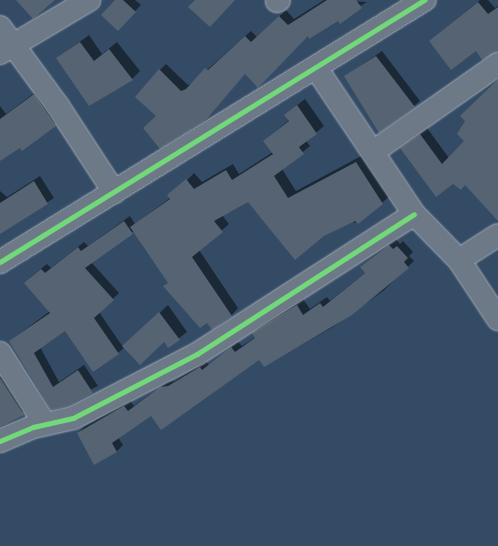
<!DOCTYPE html>
<style>
body{margin:0}
#map{position:relative;width:498px;height:546px;overflow:hidden;background:#344b65;font-family:Mali,sans-serif}
div>[style]{position:absolute}
.shadow>*{inset:0;background:#0007}
.building>*{inset:0;background:#566372}
.roads{filter:drop-shadow(0 0 1px #a4aeba) drop-shadow(0 0 1px #a4aeba)}
.minor>*{height:22px;margin:-11px;padding:0 11px;transform-origin:11px;border-radius:11px;background:#6d7986}
.cycleway>*{height:5px;margin:-2.5px;padding:0 2.5px;transform-origin:2.5px;border-radius:2.5px;background:#71d979}
span{translate:-50% -50%;white-space:nowrap;text-align:center;line-height:1.15;-webkit-text-stroke:3.5px #1f4a7a;paint-order:stroke}
</style>
<div id="map">
<div class="shadow">
<div style="clip-path:polygon(116px 0,135px 0,141px 5px,118px 29px)"></div>
<div style="clip-path:polygon(324px 0,367px 2px,245px 73px,211px 114px,157px 116px,160px 70px,166px 64px,188px 85px,192px 83px,251px 31px,257px 37px,286px 10px,294px 19px)"></div>
<div style="clip-path:polygon(480px 0,488px 0,495px 8px,498px 6px,498px 51px,476px 50px,437px 35px)"></div>
<div style="clip-path:polygon(89px 35px,102px 54px,117px 42px,140px 71px,132px 79px,58px 58px)"></div>
<div style="clip-path:polygon(382px 51px,420px 101px,414px 106px,346px 76px)"></div>
<div style="clip-path:polygon(498px 78px,498px 211px,466px 184px,401px 148px,427px 128px,449px 158px,466px 141px,467px 120px,462px 116px)"></div>
<div style="clip-path:polygon(41px 88px,63px 118px,0 160px,0 106px,6px 114px)"></div>
<div style="clip-path:polygon(305px 99px,324px 126px,306px 141px,310px 146px,282px 169px,296px 191px,363px 155px,390px 196px,358px 223px,248px 200px,222px 215px,229px 224px,199px 250px,238px 308px,231px 316px,169px 282px,134px 231px,91px 262px,119px 293px,99px 312px,123px 347px,168px 305px,187px 332px,168px 347px,164px 340px,125px 347px,118px 353px,66px 329px,40px 347px,59px 382px,84px 365px,98px 386px,51px 409px,10px 341px,50px 311px,31px 277px,47px 264px,51px 268px,84px 242px,88px 246px,130px 216px,135px 224px,170px 198px,194px 173px,202px 182px,233px 164px,239px 174px,273px 152px,264px 141px,289px 120px,285px 115px)"></div>
<div style="clip-path:polygon(40px 176px,54px 198px,0 233px,0 191px,7px 197px)"></div>
<div style="clip-path:polygon(396px 239px,400px 244px,403px 241px,413px 252px,409px 256px,414px 261px,383px 291px,333px 327px,264px 366px,259px 359px,151px 414px,118px 437px,123px 445px,117px 451px,95px 463px,78px 433px,84px 427px,130px 400px,134px 406px,167px 382px,175px 381px,206px 361px,209px 365px,238px 342px,242px 346px,256px 337px,253px 333px,259px 327px,303px 299px,310px 309px,327px 297px,330px 301px,366px 272px,368px 261px)"></div>
<div style="clip-path:polygon(7px 373px,29px 408px,0 427px,0 377px)"></div>
</div>
<div class="building">
<div style="clip-path:polygon(16px 0,55px 0,33px 19px)"></div>
<div style="clip-path:polygon(115px 0,123px 0,136px 12px,118px 31px,101px 15px)"></div>
<div style="clip-path:polygon(195px 0,235px 0,210px 27px,188px 7px)"></div>
<div style="clip-path:polygon(327px 0,356px 0,362px 8px,340px 24px,338px 21px,309px 39px,308px 36px,258px 88px,245px 74px,206px 120px,160px 149px,143px 128px,156px 116px,135px 97px,159px 69px,181px 91px,186px 89px,205px 68px,208px 70px,245px 36px,251px 42px,279px 16px,288px 25px)"></div>
<div style="clip-path:polygon(478px 2px,488px 14px,498px 7px,498px 52px,482px 60px,476px 51px,451px 70px,429px 41px)"></div>
<div style="clip-path:polygon(80px 42px,94px 61px,109px 49px,133px 80px,89px 106px,56px 58px)"></div>
<div style="clip-path:polygon(376px 56px,415px 107px,379px 133px,344px 76px)"></div>
<div style="clip-path:polygon(498px 79px,498px 221px,465px 185px,461px 190px,453px 184px,436px 197px,400px 148px,420px 134px,442px 164px,464px 141px,457px 134px,465px 121px,460px 116px)"></div>
<div style="clip-path:polygon(34px 94px,56px 126px,22px 151px,20px 148px,0 161px,0 119px)"></div>
<div style="clip-path:polygon(297px 105px,317px 134px,299px 147px,304px 154px,274px 176px,288px 198px,356px 162px,383px 204px,358px 224px,355px 221px,324px 236px,295px 260px,248px 202px,214px 221px,223px 232px,192px 257px,232px 316px,212px 330px,207px 323px,200px 328px,163px 286px,168px 283px,130px 227px,170px 199px,167px 195px,186px 179px,194px 189px,226px 170px,232px 180px,273px 154px,263px 141px,289px 121px,284px 115px)"></div>
<div style="clip-path:polygon(34px 181px,48px 204px,0 234px,0 203px)"></div>
<div style="clip-path:polygon(124px 221px,133px 234px,85px 268px,114px 300px,94px 318px,119px 354px,93px 372px,65px 331px,34px 353px,53px 387px,78px 370px,93px 393px,69px 406px,51px 410px,9px 341px,50px 313px,24px 283px,41px 269px,45px 273px,78px 247px,81px 251px)"></div>
<div style="clip-path:polygon(389px 245px,393px 249px,397px 246px,408px 258px,404px 262px,409px 268px,352px 315px,264px 367px,259px 360px,161px 430px,151px 416px,112px 443px,117px 452px,94px 465px,77px 433px,124px 406px,128px 411px,160px 387px,168px 386px,200px 367px,202px 370px,231px 347px,235px 352px,255px 338px,252px 333px,297px 305px,303px 315px,320px 303px,323px 307px,365px 273px,360px 267px)"></div>
<div style="clip-path:polygon(159px 312px,180px 340px,168px 348px,164px 342px,140px 365px,122px 346px)"></div>
<div style="clip-path:polygon(0 378px,24px 415px,0 427px)"></div>
</div>
<div class="roads">
<div class="minor">
<div style="left:277px;top:1px;width:2px;rotate:-27deg"></div>
<div style="left:0;top:27px;width:98px;rotate:53.7deg"></div>
<div style="left:58px;top:106px;width:103px;rotate:56.9deg"></div>
<div style="left:0;top:53px;width:104px;rotate:-30.8deg"></div>
<div style="left:316px;top:68px;width:176px;rotate:56.1deg"></div>
<div style="left:414px;top:214px;width:64px;rotate:45.6deg"></div>
<div style="left:459px;top:260px;width:71px;rotate:56.5deg"></div>
<div style="left:373px;top:152px;width:153px;rotate:-35.1deg"></div>
<div style="left:459px;top:260px;width:46px;rotate:-32.7deg"></div>
<div style="left:0;top:262px;width:499px;rotate:-31.7deg"></div>
<div style="left:0;top:353px;width:84px;rotate:57.6deg"></div>
<div style="left:0;top:441px;width:36px;rotate:-23deg"></div>
<div style="left:33px;top:427px;width:41px;rotate:-12.7deg"></div>
<div style="left:73px;top:418px;width:140px;rotate:-27.3deg"></div>
<div style="left:197px;top:354px;width:258px;rotate:-32.8deg"></div>
</div>
</div>
<div class="cycleway">
<div style="left:0;top:262px;width:499px;rotate:-31.7deg"></div>
<div style="left:0;top:441px;width:36px;rotate:-23deg"></div>
<div style="left:33px;top:427px;width:41px;rotate:-12.7deg"></div>
<div style="left:73px;top:418px;width:140px;rotate:-27.3deg"></div>
<div style="left:197px;top:354px;width:258px;rotate:-32.8deg"></div>
</div>
</div>
